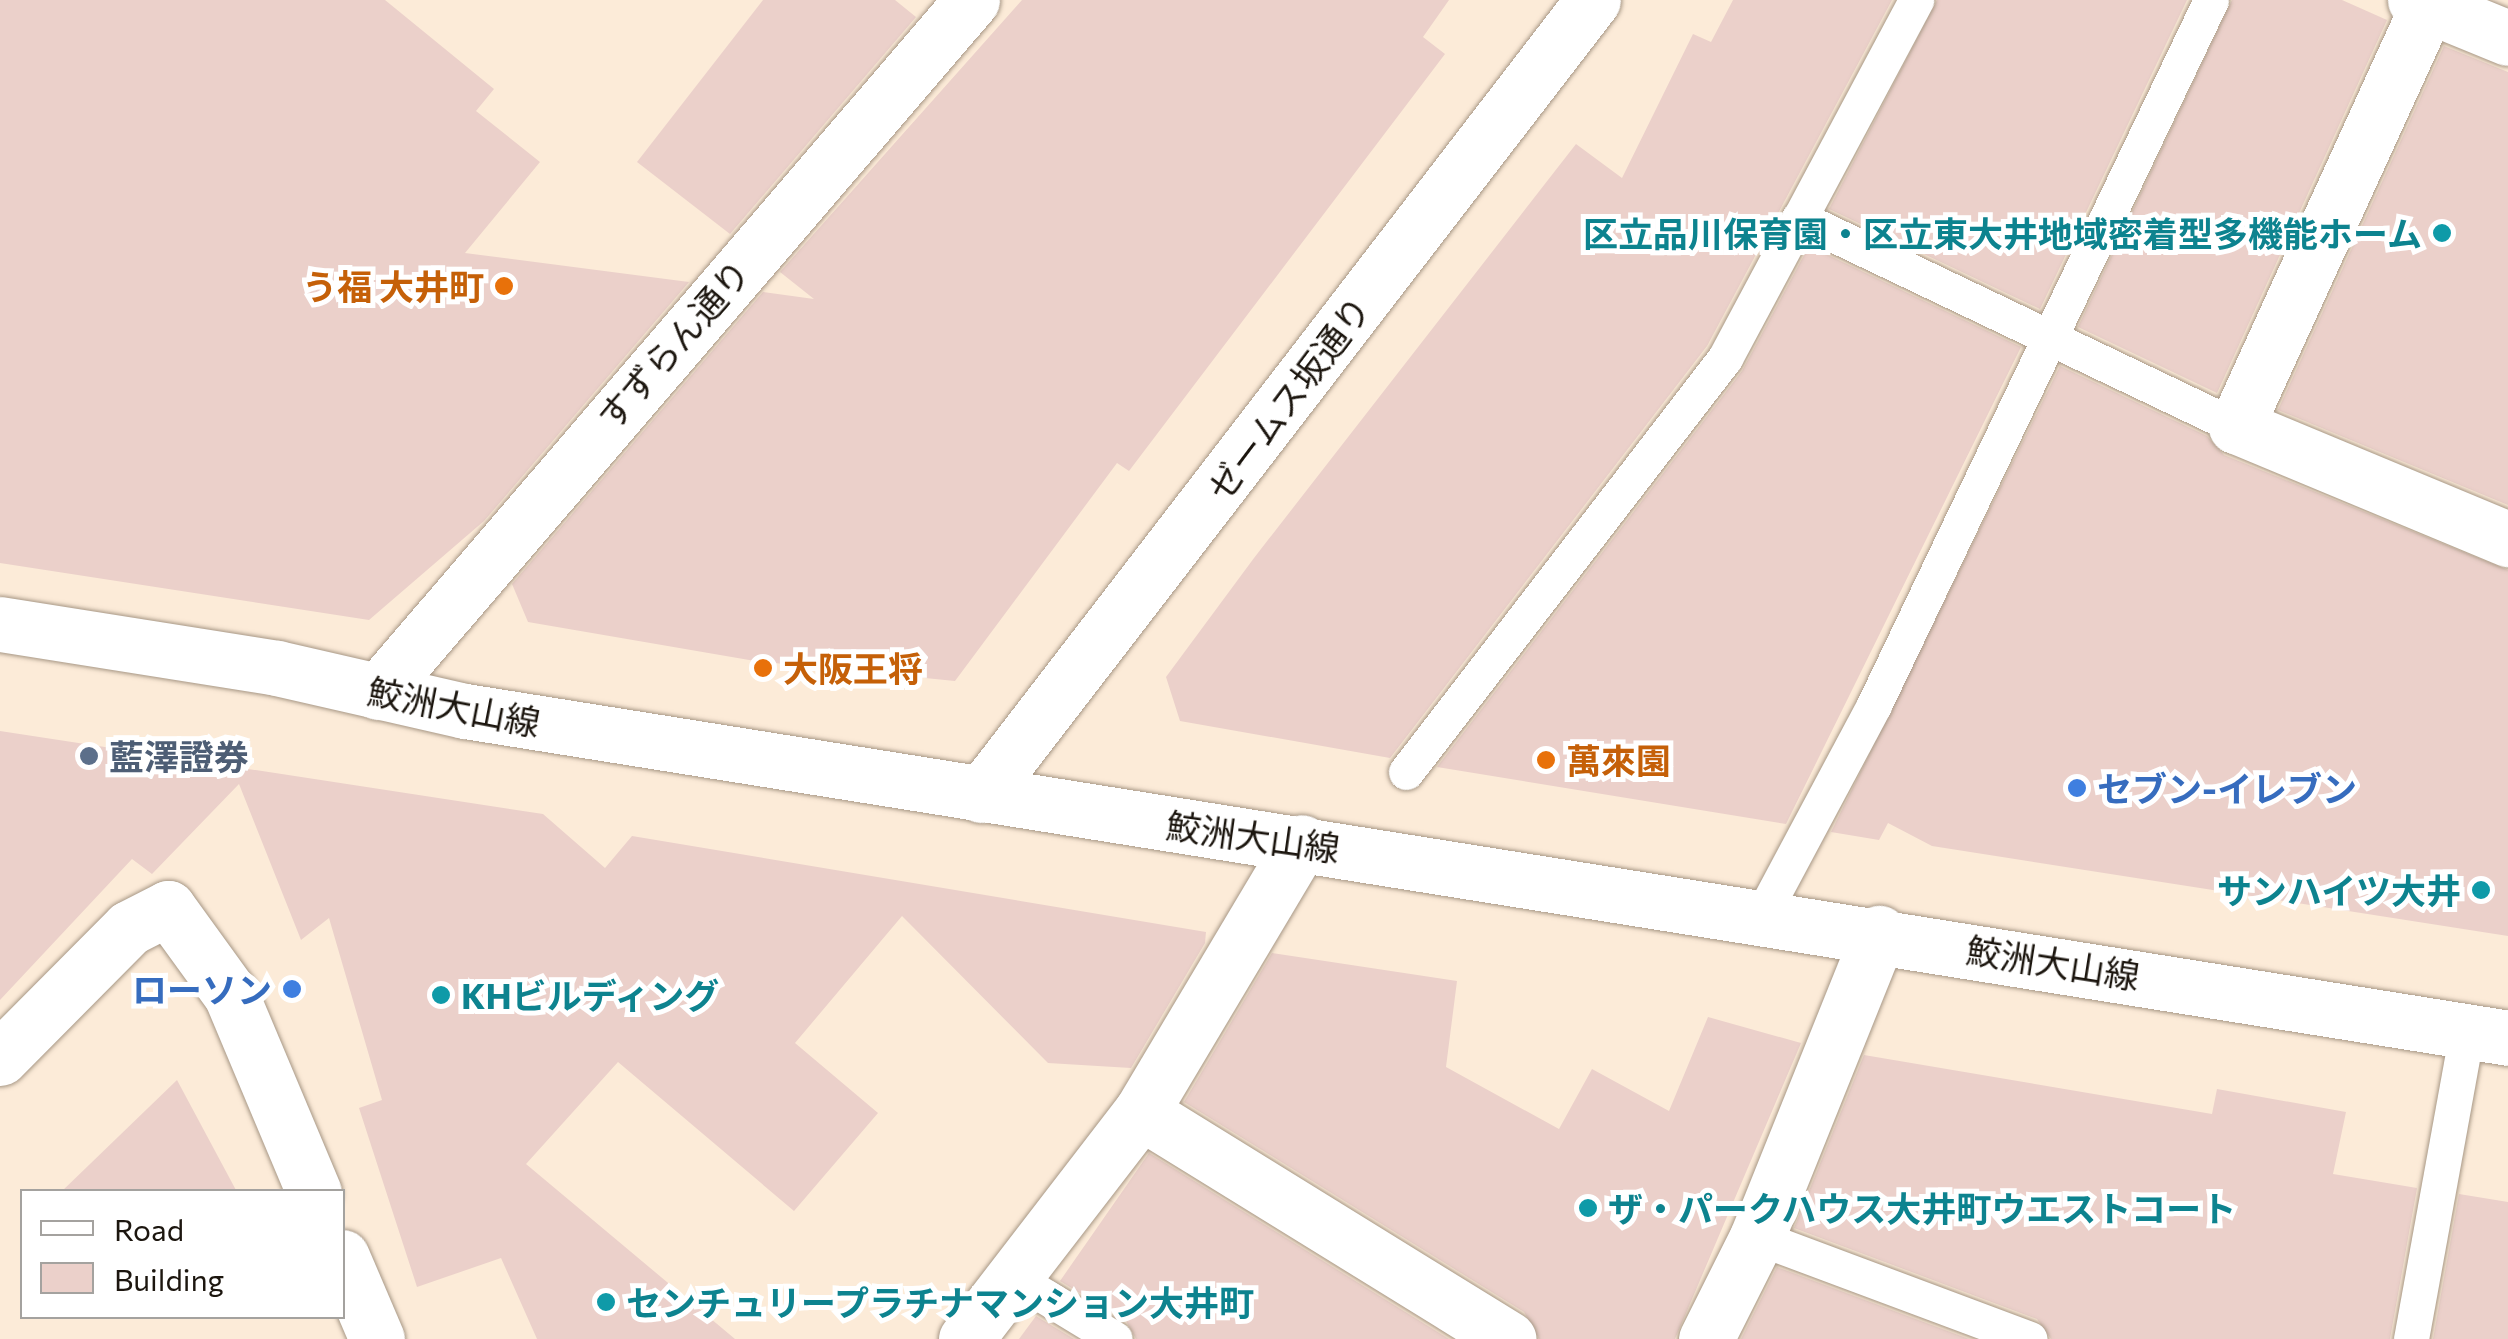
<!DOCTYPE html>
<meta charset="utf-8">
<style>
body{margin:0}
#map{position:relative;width:2508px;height:1339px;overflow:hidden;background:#fcebd8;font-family:Commissioner,"Noto Sans JP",sans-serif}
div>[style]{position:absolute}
.building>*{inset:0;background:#ebd0ca}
.roads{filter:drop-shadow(0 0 2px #a79785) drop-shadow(0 0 2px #a79785)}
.lane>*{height:35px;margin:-17.5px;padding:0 17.5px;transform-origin:17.5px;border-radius:17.5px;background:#fff}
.street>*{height:55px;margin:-27.5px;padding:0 27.5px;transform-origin:27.5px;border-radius:27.5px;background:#fff}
.secondary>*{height:55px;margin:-27.5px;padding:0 27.5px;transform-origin:27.5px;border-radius:27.5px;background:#fff}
.dots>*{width:28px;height:28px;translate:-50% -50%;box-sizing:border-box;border:5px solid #fff;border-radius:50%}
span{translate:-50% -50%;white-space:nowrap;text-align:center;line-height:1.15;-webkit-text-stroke:10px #fff;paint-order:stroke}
.culture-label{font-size:35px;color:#0d838f;font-weight:700}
.right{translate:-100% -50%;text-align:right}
.left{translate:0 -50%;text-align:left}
.food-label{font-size:35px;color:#c56008;font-weight:700}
.street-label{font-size:35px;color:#1c160f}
.service-label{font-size:35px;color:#4e5e75;font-weight:700}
.shop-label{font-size:35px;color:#366cbe;font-weight:700}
.legend{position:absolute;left:20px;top:1189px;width:325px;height:130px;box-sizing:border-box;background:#fff;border:2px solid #a4a29f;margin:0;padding:12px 18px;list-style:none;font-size:30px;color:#1c160f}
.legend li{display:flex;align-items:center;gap:20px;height:50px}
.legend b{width:50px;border:2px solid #a4a29f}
</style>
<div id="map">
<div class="building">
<div style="clip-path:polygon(0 0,385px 0,494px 89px,476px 111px,540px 162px,465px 253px,689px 282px,484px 521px,369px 620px,0 563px)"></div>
<div style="clip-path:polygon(763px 0,895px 0,916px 17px,730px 234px,637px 162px)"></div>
<div style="clip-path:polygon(1022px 0,1449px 0,1423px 37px,1445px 54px,1129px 471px,1117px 463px,955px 681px,755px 661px,528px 622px,512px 584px,763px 292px,814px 299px,780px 272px)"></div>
<div style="clip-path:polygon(1733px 0,1892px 0,1707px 346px,1390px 758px,1180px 721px,1166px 677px,1254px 558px,1576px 144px,1622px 178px,1693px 34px,1711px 42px)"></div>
<div style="clip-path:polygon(1937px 0,2187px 0,2040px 309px,1829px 209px)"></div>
<div style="clip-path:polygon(2232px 0,2342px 0,2387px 20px,2217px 393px,2078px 327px)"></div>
<div style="clip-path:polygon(2444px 46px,2508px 72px,2508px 505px,2278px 410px)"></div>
<div style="clip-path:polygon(1809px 246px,2021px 347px,1786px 824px,1437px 767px,1742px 371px)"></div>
<div style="clip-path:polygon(2060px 366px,2207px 436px,2224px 455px,2508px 570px,2508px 936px,1932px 846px,1888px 823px,1879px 840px,1831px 832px)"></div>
<div style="clip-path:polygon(0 731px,543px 814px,605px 868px,632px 836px,1206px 932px,1205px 943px,1131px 1068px,1048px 1063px,902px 916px,795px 1043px,878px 1113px,794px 1211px,618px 1062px,526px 1164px,735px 1339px,537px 1339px,501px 1258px,417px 1287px,359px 1108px,382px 1100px,329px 918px,301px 940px,239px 784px,152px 874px,132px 859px,0 1000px)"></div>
<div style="clip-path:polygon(1272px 953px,1457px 981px,1446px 1067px,1559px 1129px,1592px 1069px,1669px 1111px,1708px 1017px,1801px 1043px,1675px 1339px,1539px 1339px,1524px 1312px,1184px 1102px)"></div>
<div style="clip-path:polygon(1864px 1055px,2212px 1114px,2217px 1089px,2346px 1112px,2333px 1174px,2417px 1188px,2390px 1339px,2051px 1339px,2037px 1319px,1794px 1228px)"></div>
<div style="clip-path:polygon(177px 1080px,237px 1192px,61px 1192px)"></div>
<div style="clip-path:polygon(1149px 1153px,1449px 1339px,1136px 1339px,1126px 1321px,1060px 1281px)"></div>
<div style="clip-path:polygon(2459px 1194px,2508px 1202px,2508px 1339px,2433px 1339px)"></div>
<div style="clip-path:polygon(1777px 1267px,1969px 1339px,1741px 1339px)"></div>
<div style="clip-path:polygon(1036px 1316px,1074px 1339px,1019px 1339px)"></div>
</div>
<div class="roads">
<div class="lane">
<div style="left:1799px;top:218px;width:484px;rotate:25.5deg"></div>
<div style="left:1406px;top:772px;width:523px;rotate:-52.38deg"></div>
<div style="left:1725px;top:358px;width:406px;rotate:-61.9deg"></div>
<div style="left:1762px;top:915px;width:238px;rotate:-61.9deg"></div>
<div style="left:1874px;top:705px;width:781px;rotate:-64.45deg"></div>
<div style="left:1757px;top:1237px;width:291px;rotate:20.5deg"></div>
<div style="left:1013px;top:1277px;width:119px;rotate:31.3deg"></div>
<div style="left:2411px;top:1339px;width:313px;rotate:-79.7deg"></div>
</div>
<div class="street">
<div style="left:2415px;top:0;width:100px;rotate:22.2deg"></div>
<div style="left:2428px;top:5px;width:463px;rotate:114.5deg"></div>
<div style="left:2236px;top:426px;width:295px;rotate:22.6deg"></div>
<div style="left:378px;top:692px;width:912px;rotate:-49.36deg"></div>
<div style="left:0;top:1058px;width:183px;rotate:-45.2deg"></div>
<div style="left:129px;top:928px;width:44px;rotate:-27.1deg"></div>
<div style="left:168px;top:908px;width:107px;rotate:54.1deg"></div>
<div style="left:231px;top:995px;width:214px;rotate:67.2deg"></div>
<div style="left:1141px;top:1112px;width:432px;rotate:31.7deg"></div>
<div style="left:342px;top:1257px;width:89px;rotate:66.9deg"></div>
<div style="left:966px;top:1339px;width:287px;rotate:-52.4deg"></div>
<div style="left:1141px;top:1112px;width:314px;rotate:-59.2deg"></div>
<div style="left:1706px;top:1339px;width:114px;rotate:-63.4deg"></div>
<div style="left:1757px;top:1237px;width:328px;rotate:-68.1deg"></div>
</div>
<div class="secondary">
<div style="left:0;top:624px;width:280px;rotate:9deg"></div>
<div style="left:277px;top:668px;width:193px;rotate:12.9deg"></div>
<div style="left:465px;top:711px;width:2069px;rotate:9.09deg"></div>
<div style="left:981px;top:795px;width:1003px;rotate:-52.41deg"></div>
</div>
</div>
<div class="dots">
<div style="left:2442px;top:233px;background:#0f9aa8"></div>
<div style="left:504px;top:286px;background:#e8710a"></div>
<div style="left:763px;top:668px;background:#e8710a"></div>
<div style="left:89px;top:756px;background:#5c6f8a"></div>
<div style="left:1546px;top:760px;background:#e8710a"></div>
<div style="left:2077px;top:788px;background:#3f7fe0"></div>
<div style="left:2481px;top:890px;background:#0f9aa8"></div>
<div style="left:292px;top:989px;background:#3f7fe0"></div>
<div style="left:441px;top:995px;background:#0f9aa8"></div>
<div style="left:1588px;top:1208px;background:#0f9aa8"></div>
<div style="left:606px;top:1302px;background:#0f9aa8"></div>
</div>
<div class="culture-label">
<span class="right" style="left:2422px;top:233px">区立品川保育園・区立東大井地域密着型多機能ホーム</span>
<span class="right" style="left:2461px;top:890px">サンハイツ大井</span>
<span class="left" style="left:461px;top:995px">KHビルディング</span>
<span class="left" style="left:1608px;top:1208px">ザ・パークハウス大井町ウエストコート</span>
<span class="left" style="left:626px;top:1302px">センチュリープラチナマンション大井町</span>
</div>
<div class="food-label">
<span class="right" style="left:484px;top:286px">う福 大井町</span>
<span class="left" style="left:783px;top:668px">大阪王将</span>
<span class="left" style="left:1566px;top:760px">萬來園</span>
</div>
<div class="street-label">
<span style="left:673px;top:344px;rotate:-49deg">すずらん通り</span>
<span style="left:1288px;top:398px;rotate:-53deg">ゼームス坂通り</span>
<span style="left:454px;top:706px;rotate:11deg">鮫洲大山線</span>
<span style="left:1253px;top:836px;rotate:8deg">鮫洲大山線</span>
<span style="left:2053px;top:962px;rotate:9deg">鮫洲大山線</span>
</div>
<div class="service-label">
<span class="left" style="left:109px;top:756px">藍澤證券</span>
</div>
<div class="shop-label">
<span class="left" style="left:2097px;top:788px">セブン-イレブン</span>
<span class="right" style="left:272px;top:989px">ローソン</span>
</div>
<ul class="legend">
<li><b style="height:12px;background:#fff"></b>Road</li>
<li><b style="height:28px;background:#ebd0ca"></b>Building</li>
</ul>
</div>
